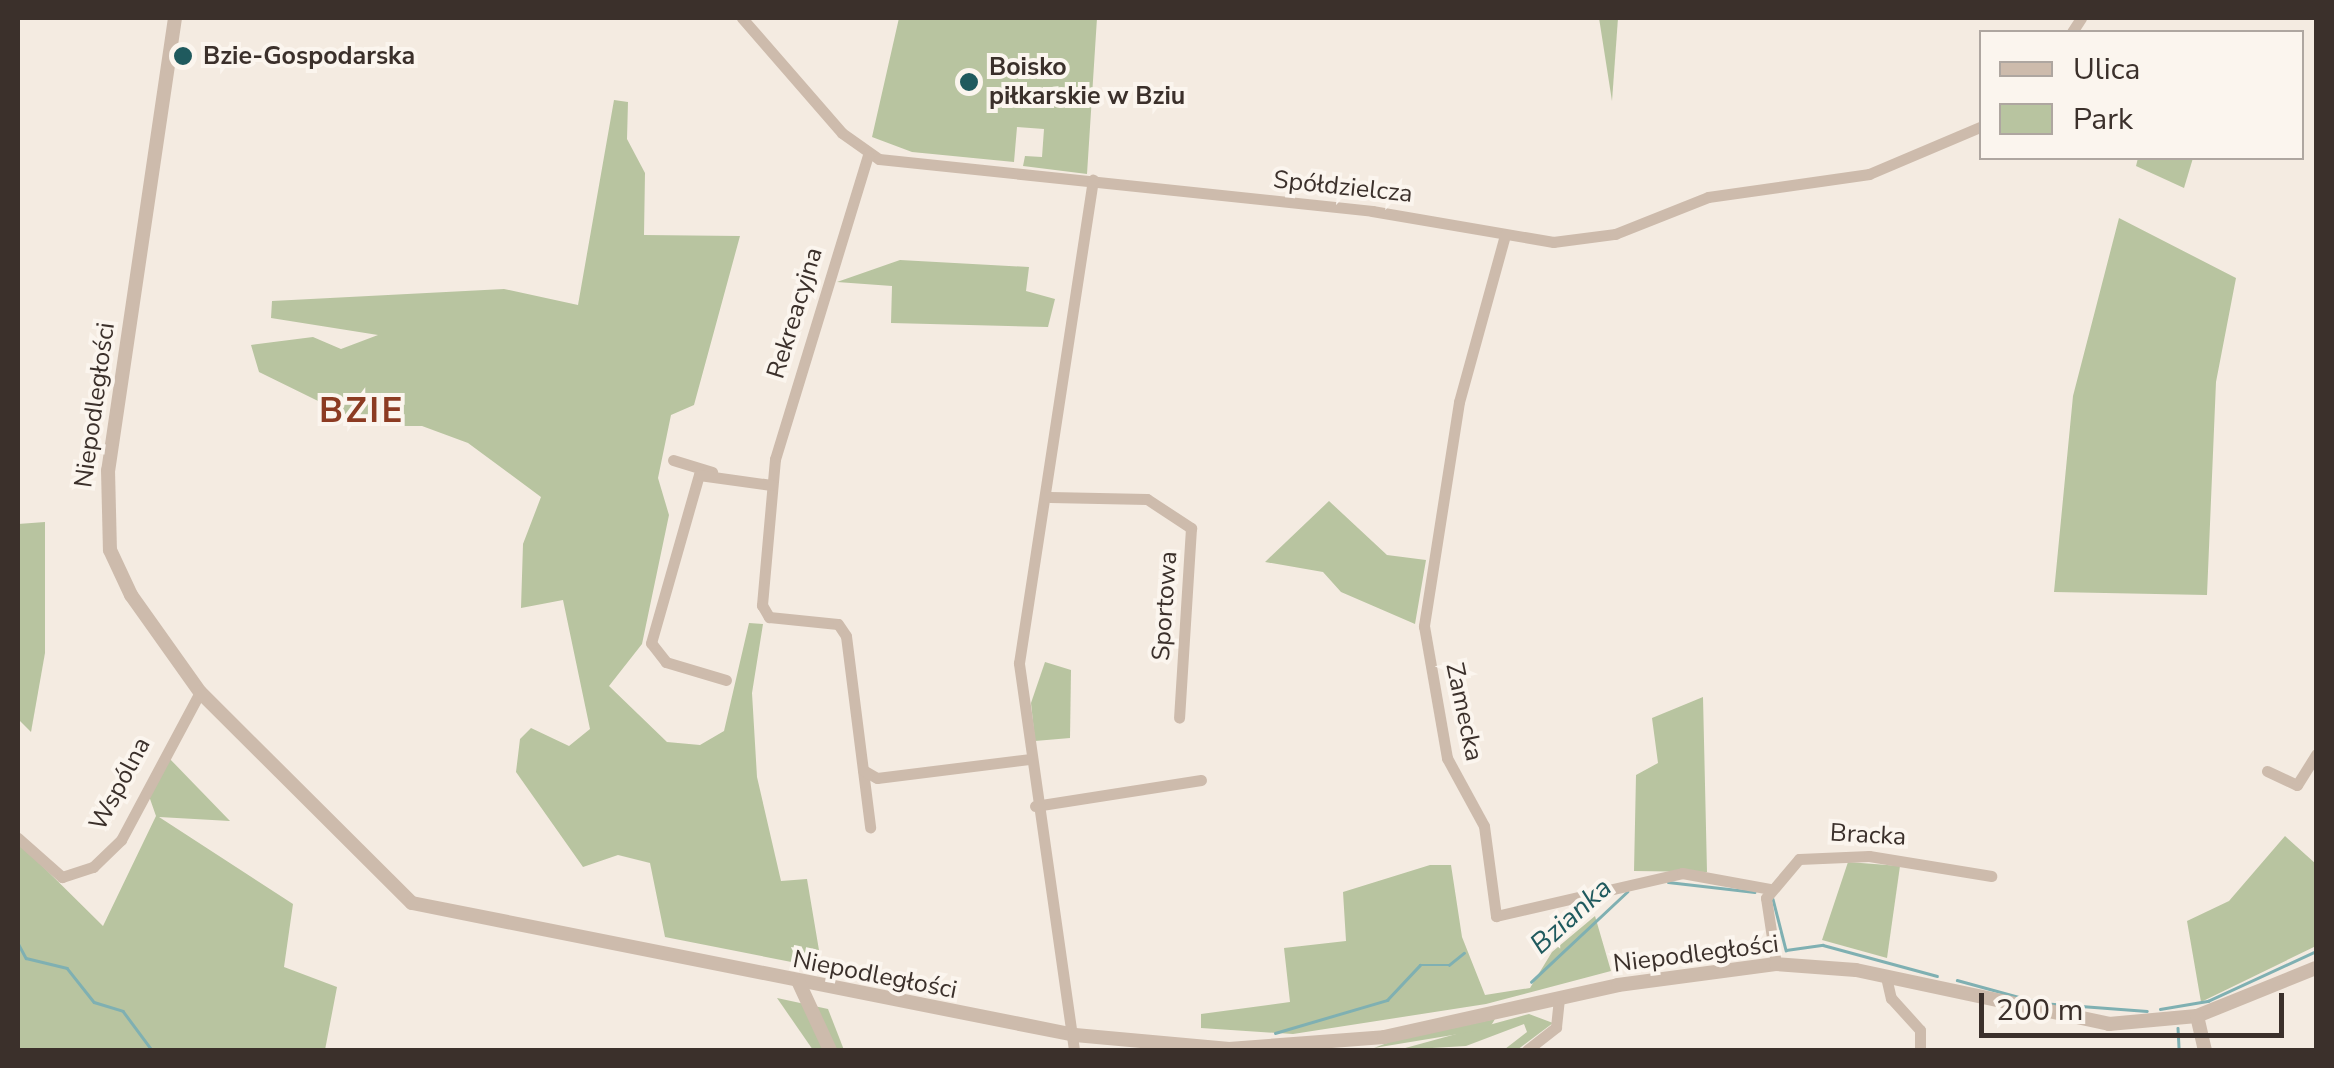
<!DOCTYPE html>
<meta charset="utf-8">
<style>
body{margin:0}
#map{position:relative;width:2334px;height:1068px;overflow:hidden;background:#f4ebe1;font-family:"Nunito Sans",sans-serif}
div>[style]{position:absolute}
.green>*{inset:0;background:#b8c4a0}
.stream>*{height:2.5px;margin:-1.25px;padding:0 1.25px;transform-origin:1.25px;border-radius:1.25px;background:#7fb0b2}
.minor>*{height:11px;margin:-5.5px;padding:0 5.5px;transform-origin:5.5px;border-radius:5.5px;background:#cdbbac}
.tertiary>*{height:14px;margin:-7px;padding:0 7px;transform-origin:7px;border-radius:7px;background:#cdbbac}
.dots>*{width:28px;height:28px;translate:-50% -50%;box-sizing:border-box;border:5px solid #fbf5ee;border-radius:50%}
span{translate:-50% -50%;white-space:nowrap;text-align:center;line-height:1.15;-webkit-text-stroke:8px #fbf5ee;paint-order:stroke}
.poi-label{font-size:25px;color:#3b302b;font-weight:700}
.left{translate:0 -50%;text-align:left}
.street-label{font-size:25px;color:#3b302b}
.water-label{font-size:28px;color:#1f5a5e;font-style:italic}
.district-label{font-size:35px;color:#8c3b22;font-weight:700;letter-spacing:2.5px}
.frame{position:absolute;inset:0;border:20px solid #3b302b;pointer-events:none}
.legend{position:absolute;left:1979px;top:30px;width:325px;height:130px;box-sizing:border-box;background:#fbf5ee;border:2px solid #aea6a0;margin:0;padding:12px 18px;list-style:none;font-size:30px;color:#3b302b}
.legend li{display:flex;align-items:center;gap:20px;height:50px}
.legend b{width:50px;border:2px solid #aea6a0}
.scale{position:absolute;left:1979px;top:993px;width:305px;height:45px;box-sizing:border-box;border:5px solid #3b302b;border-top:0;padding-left:12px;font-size:30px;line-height:35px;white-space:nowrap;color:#3b302b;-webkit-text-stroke:8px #fbf5ee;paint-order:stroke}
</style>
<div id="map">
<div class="green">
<div style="clip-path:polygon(899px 18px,1097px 18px,1087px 174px,1023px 166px,1025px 156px,1042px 157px,1044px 129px,1017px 127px,1014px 162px,912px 152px,872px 137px)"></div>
<div style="clip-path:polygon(1599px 18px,1618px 18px,1612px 101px)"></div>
<div style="clip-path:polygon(614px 100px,628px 102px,627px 139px,645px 173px,644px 235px,740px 236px,694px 405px,671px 415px,658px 478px,669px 515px,642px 644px,609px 686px,667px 742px,700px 745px,724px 731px,749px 623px,763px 624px,752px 693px,757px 777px,781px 881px,807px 879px,822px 968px,665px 937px,650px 863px,618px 855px,583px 867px,516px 772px,520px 739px,531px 728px,569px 746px,590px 729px,563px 600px,521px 608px,523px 544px,541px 497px,468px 443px,422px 426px,369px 426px,259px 372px,251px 345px,313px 337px,341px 349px,378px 335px,271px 318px,272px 301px,504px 289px,578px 305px)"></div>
<div style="clip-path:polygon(2138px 158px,2193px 158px,2184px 188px,2136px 166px)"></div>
<div style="clip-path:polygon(2119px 218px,2236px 278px,2216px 382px,2207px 595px,2054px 592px,2073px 396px)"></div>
<div style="clip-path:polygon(900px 260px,1029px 267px,1026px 291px,1055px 299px,1048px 327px,891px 323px,892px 286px,837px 282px)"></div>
<div style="clip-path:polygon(1329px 501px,1387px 555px,1426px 560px,1415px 624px,1341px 592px,1323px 572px,1265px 562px)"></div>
<div style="clip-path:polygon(45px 522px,45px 653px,31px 732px,18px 719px,18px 524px)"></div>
<div style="clip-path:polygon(1045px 662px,1071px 670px,1070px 738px,1035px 741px,1031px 703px)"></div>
<div style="clip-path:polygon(1703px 697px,1707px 872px,1634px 871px,1636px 775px,1658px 763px,1652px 718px)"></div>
<div style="clip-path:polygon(168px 757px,230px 821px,159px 817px,293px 904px,284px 967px,337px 987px,325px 1050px,18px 1050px,18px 842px,103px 926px,156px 816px,149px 796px)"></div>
<div style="clip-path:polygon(2285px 836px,2316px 864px,2316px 946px,2201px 1002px,2187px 921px,2229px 901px)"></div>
<div style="clip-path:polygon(1848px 862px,1900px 866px,1887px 958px,1822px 940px)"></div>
<div style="clip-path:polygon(1430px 865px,1451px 865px,1462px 937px,1485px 995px,1530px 988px,1552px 952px,1595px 916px,1611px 971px,1486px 1004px,1293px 1034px,1201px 1028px,1201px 1014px,1290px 1002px,1284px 948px,1346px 941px,1343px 892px)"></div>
<div style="clip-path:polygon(777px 998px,828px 1009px,844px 1050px,813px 1050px)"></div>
<div style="clip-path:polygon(1529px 1014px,1553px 1023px,1517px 1050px,1505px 1049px,1527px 1032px,1524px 1024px,1466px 1046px,1398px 1050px)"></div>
<div style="clip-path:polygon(1495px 1019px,1489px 1029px,1374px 1048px,1392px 1041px)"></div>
</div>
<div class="stream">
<div style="left:1668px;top:882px;width:87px;rotate:6.6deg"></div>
<div style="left:1773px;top:899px;width:53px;rotate:75.7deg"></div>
<div style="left:1786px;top:950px;width:37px;rotate:-8deg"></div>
<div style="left:1823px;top:945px;width:118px;rotate:15.2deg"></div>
<div style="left:18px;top:943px;width:17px;rotate:62deg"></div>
<div style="left:26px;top:958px;width:42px;rotate:13.7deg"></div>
<div style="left:67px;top:968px;width:43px;rotate:51.5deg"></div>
<div style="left:94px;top:1002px;width:30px;rotate:17deg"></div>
<div style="left:123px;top:1011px;width:49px;rotate:53.4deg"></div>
<div style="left:1957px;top:980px;width:79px;rotate:15.4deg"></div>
<div style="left:1531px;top:982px;width:132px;rotate:-43.2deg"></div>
<div style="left:2041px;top:1003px;width:106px;rotate:4.3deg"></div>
<div style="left:2160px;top:1009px;width:49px;rotate:-9.5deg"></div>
<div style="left:2208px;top:1001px;width:119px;rotate:-24.8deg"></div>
<div style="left:2178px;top:1028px;width:22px;rotate:87deg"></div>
<div style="left:1275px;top:1033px;width:117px;rotate:-16.4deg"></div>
<div style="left:1387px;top:1000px;width:48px;rotate:-46.7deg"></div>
<div style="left:1420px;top:965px;width:29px"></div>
<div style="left:1449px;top:965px;width:19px;rotate:-39deg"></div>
</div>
<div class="minor">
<div style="left:742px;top:18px;width:152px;rotate:49deg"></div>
<div style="left:842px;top:133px;width:45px;rotate:35.1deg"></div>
<div style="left:879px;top:159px;width:496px;rotate:6deg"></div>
<div style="left:1372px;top:211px;width:184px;rotate:9.7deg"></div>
<div style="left:1553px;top:242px;width:63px;rotate:-7.4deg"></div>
<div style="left:1615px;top:234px;width:100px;rotate:-21.7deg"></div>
<div style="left:1708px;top:197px;width:163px;rotate:-8.1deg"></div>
<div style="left:1869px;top:174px;width:123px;rotate:-23deg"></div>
<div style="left:2072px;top:32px;width:17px;rotate:-57deg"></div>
<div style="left:868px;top:155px;width:318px;rotate:107deg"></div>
<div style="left:775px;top:459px;width:147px;rotate:95.1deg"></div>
<div style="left:762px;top:605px;width:14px;rotate:60deg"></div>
<div style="left:769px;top:617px;width:69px;rotate:5.8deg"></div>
<div style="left:838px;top:624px;width:14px;rotate:56deg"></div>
<div style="left:846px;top:636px;width:193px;rotate:82.8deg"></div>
<div style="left:1505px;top:235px;width:173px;rotate:105.4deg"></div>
<div style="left:1459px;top:402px;width:227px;rotate:98.9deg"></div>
<div style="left:1424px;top:626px;width:134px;rotate:80.1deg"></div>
<div style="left:1447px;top:758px;width:77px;rotate:61.4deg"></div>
<div style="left:1484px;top:826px;width:91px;rotate:82.4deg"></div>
<div style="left:1496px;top:916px;width:191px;rotate:-13deg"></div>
<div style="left:1682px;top:873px;width:89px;rotate:10.3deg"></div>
<div style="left:673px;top:460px;width:41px;rotate:17.1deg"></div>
<div style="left:1050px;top:497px;width:97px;rotate:1.2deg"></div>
<div style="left:1147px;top:499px;width:53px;rotate:33.4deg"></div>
<div style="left:1191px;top:528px;width:190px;rotate:93.6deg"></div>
<div style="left:726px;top:680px;width:63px;rotate:-163.3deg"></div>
<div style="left:666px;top:662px;width:24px;rotate:-128deg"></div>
<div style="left:651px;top:643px;width:175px;rotate:-74.1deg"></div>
<div style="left:699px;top:475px;width:73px;rotate:7.9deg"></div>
<div style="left:863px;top:770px;width:16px;rotate:30deg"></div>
<div style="left:877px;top:778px;width:153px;rotate:-7.1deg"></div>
<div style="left:2267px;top:771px;width:33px;rotate:25deg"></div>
<div style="left:2297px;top:785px;width:36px;rotate:-58deg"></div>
<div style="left:1035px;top:806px;width:168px;rotate:-8.9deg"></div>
<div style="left:18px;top:838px;width:59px;rotate:41.6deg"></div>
<div style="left:62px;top:877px;width:33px;rotate:-18deg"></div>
<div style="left:93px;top:867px;width:39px;rotate:-44deg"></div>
<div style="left:121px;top:840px;width:168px;rotate:-61.9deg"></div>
<div style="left:1776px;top:964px;width:67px;rotate:-98.6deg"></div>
<div style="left:1766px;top:898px;width:51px;rotate:-49.8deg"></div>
<div style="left:1799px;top:859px;width:70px;rotate:-2.5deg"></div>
<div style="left:1869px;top:856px;width:124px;rotate:9.3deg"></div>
<div style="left:1886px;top:977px;width:22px;rotate:77deg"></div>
<div style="left:1891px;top:998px;width:43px;rotate:47.8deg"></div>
<div style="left:1920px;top:1030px;width:20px;rotate:90deg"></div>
<div style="left:1074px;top:1050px;width:391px;rotate:-98.1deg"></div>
<div style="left:1019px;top:663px;width:489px;rotate:-81.3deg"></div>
<div style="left:1527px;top:1050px;width:37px;rotate:-38deg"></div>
<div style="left:1556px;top:1027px;width:28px;rotate:-84deg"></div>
</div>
<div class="tertiary">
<div style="left:175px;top:18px;width:457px;rotate:98.4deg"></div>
<div style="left:108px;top:470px;width:80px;rotate:88.6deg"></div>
<div style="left:110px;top:550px;width:50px;rotate:65deg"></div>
<div style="left:131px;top:595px;width:119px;rotate:54.6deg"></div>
<div style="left:200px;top:692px;width:299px;rotate:44.9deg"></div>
<div style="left:412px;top:903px;width:676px;rotate:11.26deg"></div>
<div style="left:1075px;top:1035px;width:155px;rotate:5.2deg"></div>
<div style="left:1229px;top:1049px;width:155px;rotate:-4.4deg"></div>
<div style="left:1384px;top:1037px;width:240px;rotate:-12.5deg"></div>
<div style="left:1618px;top:985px;width:159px;rotate:-7.6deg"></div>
<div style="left:1776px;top:964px;width:80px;rotate:4.3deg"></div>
<div style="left:1856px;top:970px;width:259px;rotate:12deg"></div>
<div style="left:2109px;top:1024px;width:88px;rotate:-5.2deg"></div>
<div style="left:2197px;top:1016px;width:128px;rotate:-22deg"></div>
<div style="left:799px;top:983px;width:74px;rotate:65.2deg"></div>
<div style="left:2197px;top:1016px;width:35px;rotate:77deg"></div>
</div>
<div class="dots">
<div style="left:183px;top:56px;background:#1f5a5e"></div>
<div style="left:969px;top:82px;background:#1f5a5e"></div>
</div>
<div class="poi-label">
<span class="left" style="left:203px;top:56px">Bzie-Gospodarska</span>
<span class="left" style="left:989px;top:82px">Boisko<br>piłkarskie w Bziu</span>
</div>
<div class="street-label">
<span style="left:1343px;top:187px;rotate:6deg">Spółdzielcza</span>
<span style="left:795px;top:313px;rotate:-73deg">Rekreacyjna</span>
<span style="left:95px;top:405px;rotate:-82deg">Niepodległości</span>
<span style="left:1165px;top:606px;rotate:-86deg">Sportowa</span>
<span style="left:1464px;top:712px;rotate:78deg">Zamecka</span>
<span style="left:120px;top:784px;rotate:-62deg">Wspólna</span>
<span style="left:1868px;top:835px;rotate:3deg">Bracka</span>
<span style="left:1696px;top:954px;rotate:-7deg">Niepodległości</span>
<span style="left:875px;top:975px;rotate:11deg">Niepodległości</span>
</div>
<div class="water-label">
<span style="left:1571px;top:916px;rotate:-42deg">Bzianka</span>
</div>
<div class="district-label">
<span style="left:362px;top:411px">BZIE</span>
</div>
<div class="frame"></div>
<ul class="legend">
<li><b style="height:12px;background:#cdbbac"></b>Ulica</li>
<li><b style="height:28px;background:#b8c4a0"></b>Park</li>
</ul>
<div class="scale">200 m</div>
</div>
